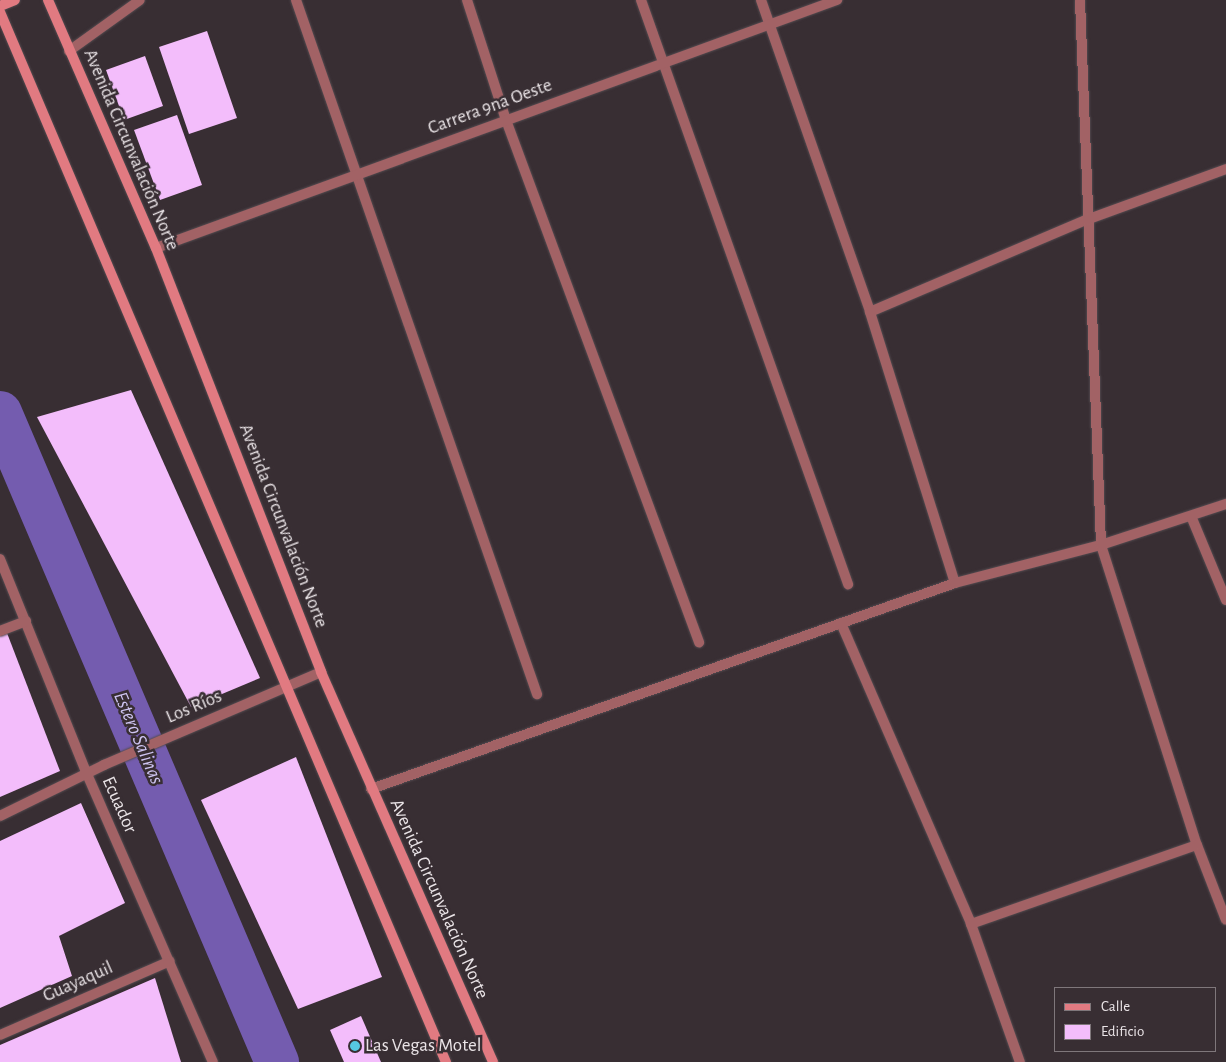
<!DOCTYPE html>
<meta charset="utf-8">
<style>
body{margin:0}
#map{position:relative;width:1226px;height:1062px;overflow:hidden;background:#382e33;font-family:"Alegreya Sans",sans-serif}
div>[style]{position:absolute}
.river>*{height:44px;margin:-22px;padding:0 22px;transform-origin:22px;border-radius:22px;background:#745caf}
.building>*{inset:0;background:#f3bdfb}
.roads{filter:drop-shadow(0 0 1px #544b50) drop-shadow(0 0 1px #544b50)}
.minor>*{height:10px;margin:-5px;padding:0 5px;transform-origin:5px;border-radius:5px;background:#a26265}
.secondary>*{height:10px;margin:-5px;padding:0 5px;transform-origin:5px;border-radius:5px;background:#e17a81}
.dots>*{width:14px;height:14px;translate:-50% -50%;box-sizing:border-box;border:2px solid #382e33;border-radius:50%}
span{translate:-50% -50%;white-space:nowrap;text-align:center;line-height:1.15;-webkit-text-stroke:5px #382e33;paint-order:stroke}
.street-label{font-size:19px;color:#eae4e7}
.poi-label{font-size:19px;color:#eae4e7}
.left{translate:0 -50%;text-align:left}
.water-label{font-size:20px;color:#cec4f1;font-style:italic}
.legend{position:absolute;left:1054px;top:987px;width:162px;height:65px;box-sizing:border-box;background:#382e33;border:1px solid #7f777b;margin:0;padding:6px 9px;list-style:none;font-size:15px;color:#eae4e7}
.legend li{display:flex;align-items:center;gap:10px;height:25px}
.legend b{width:25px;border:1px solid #7f777b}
</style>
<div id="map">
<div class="river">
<div style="left:0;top:413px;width:706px;rotate:66.89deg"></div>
</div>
<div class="building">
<div style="clip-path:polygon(207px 31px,237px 118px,189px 134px,159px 47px)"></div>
<div style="clip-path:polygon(145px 56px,163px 106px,124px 120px,106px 70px)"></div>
<div style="clip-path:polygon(177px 115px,202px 185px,160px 200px,134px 130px)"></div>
<div style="clip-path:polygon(131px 390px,260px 678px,191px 707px,37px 417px)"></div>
<div style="clip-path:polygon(7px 633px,60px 771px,0 797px,0 636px)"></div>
<div style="clip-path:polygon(296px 757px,382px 977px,298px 1009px,201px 800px)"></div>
<div style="clip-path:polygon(81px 803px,125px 903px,59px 936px,72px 976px,0 1008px,0 841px)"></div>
<div style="clip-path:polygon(155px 978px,181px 1062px,0 1062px,0 1045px)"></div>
<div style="clip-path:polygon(361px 1016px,381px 1062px,344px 1062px,330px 1030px)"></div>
</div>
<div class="roads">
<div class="minor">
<div style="left:296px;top:0;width:735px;rotate:70.85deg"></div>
<div style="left:467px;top:0;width:126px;rotate:72deg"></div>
<div style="left:506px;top:120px;width:557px;rotate:69.71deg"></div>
<div style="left:641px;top:0;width:620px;rotate:70.48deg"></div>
<div style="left:761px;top:0;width:330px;rotate:70.7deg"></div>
<div style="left:870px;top:312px;width:284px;rotate:72.6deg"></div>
<div style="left:1080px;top:0;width:545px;rotate:87.79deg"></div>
<div style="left:1101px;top:545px;width:315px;rotate:72.3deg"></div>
<div style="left:1197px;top:845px;width:80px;rotate:68.9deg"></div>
<div style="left:69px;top:51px;width:87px;rotate:-35.7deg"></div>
<div style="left:156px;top:248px;width:725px;rotate:-20.01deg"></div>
<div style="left:870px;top:312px;width:235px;rotate:-23.1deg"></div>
<div style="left:1086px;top:220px;width:149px;rotate:-20deg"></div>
<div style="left:1191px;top:516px;width:91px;rotate:67.4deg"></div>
<div style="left:0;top:559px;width:232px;rotate:68deg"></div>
<div style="left:87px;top:774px;width:314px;rotate:66.4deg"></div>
<div style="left:841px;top:623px;width:328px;rotate:66.6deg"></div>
<div style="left:971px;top:924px;width:146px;rotate:70.5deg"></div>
<div style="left:0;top:631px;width:28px;rotate:-21deg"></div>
<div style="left:371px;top:789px;width:619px;rotate:-19.43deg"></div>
<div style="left:955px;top:583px;width:151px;rotate:-14.6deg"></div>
<div style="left:1101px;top:545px;width:132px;rotate:-18.2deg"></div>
<div style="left:0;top:816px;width:116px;rotate:-26.1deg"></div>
<div style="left:104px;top:765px;width:236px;rotate:-23.2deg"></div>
<div style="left:971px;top:924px;width:239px;rotate:-19.3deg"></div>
<div style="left:0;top:1035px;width:185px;rotate:-23.5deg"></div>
</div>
<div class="secondary">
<div style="left:48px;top:0;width:270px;rotate:66.5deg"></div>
<div style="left:156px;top:248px;width:455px;rotate:68.7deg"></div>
<div style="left:321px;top:672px;width:426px;rotate:66.2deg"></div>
<div style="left:0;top:6px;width:16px;rotate:-22deg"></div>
<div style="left:0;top:12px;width:1141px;rotate:66.99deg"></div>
</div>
</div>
<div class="dots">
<div style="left:355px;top:1046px;background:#56c9e1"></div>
</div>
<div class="street-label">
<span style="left:490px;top:107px;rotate:-20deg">Carrera 9na Oeste</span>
<span style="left:131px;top:150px;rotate:67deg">Avenida Circunvalación Norte</span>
<span style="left:283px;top:526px;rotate:69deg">Avenida Circunvalación Norte</span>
<span style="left:194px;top:707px;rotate:-23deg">Los Ríos</span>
<span style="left:119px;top:805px;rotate:66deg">Ecuador</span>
<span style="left:439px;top:899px;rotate:66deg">Avenida Circunvalación Norte</span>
<span style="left:78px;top:982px;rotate:-24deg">Guayaquil</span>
</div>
<div class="poi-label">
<span class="left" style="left:365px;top:1046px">Las Vegas Motel</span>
</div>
<div class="water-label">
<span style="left:138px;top:738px;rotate:67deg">Estero Salinas</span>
</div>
<ul class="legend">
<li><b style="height:6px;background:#e17a81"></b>Calle</li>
<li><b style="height:14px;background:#f3bdfb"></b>Edificio</li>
</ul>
</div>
